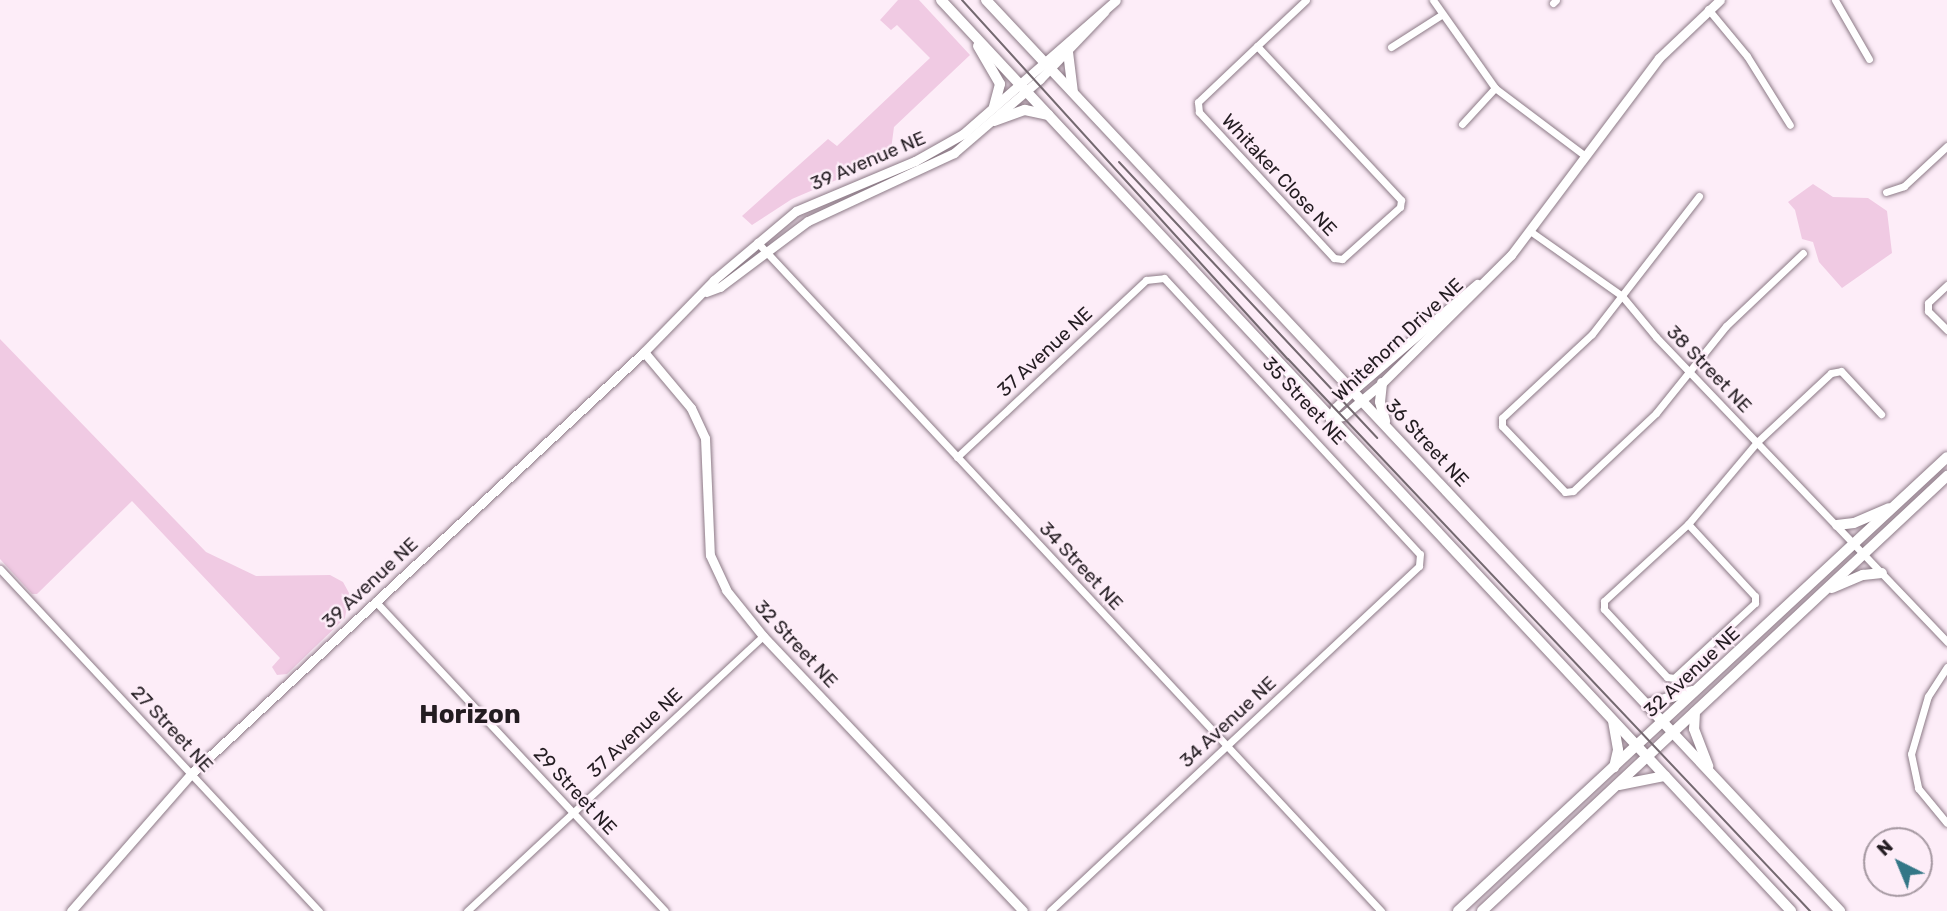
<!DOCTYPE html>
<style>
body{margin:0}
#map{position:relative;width:1947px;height:911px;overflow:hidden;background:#fdedf8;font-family:Rubik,sans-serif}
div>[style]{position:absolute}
.green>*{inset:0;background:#f0cae3}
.roads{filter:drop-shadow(0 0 2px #8c7a86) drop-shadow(0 0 2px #8c7a86)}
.minor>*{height:7px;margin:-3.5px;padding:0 3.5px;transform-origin:3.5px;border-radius:3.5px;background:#fff}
.tertiary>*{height:9px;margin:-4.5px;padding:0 4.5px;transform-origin:4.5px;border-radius:4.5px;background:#fff}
.secondary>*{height:10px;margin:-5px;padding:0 5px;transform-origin:5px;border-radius:5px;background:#fff}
.tram>*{height:2px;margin:-1px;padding:0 1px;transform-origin:1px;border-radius:1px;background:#746970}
span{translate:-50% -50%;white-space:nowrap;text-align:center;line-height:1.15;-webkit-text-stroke:5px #fdedf8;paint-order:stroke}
.street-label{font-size:19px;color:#231c21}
.district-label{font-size:26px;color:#231c21;font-weight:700}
.north{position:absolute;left:1863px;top:827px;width:70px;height:70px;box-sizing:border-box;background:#fdedf8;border:2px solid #a699a2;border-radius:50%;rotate:317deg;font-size:19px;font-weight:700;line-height:28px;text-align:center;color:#231c21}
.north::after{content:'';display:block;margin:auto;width:24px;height:32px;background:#347787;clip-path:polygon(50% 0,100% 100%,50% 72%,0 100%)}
</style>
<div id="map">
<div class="green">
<div style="clip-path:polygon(898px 0,919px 0,970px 55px,894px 127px,890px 157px,792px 199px,752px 225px,742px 216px,828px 139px,837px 146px,930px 58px,897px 25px,891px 30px,880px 20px)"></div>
<div style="clip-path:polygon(1813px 184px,1833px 197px,1868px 198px,1887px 211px,1892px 253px,1842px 288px,1819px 262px,1813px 242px,1802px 239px,1795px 210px,1788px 202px)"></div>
<div style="clip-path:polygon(0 339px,206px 552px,256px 576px,330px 575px,343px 582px,349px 593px,345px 618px,287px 674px,277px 675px,272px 667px,280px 658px,132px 501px,37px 594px,32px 594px,0 559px)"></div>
</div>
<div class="roads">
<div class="minor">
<div style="left:1433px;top:0;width:108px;rotate:54.8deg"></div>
<div style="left:1495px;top:88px;width:111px;rotate:37deg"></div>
<div style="left:1835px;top:0;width:68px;rotate:60deg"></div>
<div style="left:1553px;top:3px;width:4px;rotate:-45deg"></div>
<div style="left:1708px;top:9px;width:61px;rotate:50.3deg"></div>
<div style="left:1747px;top:56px;width:81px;rotate:58.1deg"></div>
<div style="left:1257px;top:46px;width:211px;rotate:46.9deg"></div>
<div style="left:1401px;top:200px;width:7px;rotate:98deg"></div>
<div style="left:1400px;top:207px;width:78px;rotate:138.1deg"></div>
<div style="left:1342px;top:259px;width:8px;rotate:-173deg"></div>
<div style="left:1334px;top:258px;width:199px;rotate:-132.8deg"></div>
<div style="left:1199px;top:112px;width:10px;rotate:-96deg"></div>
<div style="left:1198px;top:102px;width:81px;rotate:-43.5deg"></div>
<div style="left:1257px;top:46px;width:67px;rotate:-43.2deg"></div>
<div style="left:1391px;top:47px;width:59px;rotate:-32.6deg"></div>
<div style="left:1462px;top:124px;width:49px;rotate:-47.5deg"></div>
<div style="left:1886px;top:192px;width:19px;rotate:-18deg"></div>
<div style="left:1904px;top:186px;width:59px;rotate:-42.9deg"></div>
<div style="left:1699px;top:196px;width:175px;rotate:127.8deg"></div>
<div style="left:1592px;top:334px;width:123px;rotate:137deg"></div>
<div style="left:1502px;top:418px;width:8px;rotate:90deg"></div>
<div style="left:1502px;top:426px;width:91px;rotate:46.3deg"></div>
<div style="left:1565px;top:492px;width:8px;rotate:-7deg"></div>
<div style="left:1573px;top:491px;width:114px;rotate:-43.2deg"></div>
<div style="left:1656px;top:413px;width:112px;rotate:-51.2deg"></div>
<div style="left:1726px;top:326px;width:106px;rotate:-43.5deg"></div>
<div style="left:1530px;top:231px;width:113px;rotate:35.2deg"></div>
<div style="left:1622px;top:296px;width:53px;rotate:50.3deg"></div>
<div style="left:1656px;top:337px;width:422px;rotate:46.3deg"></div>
<div style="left:757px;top:242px;width:915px;rotate:46.99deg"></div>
<div style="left:1947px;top:285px;width:26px;rotate:137deg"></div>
<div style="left:1928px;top:303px;width:8px;rotate:90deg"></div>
<div style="left:1928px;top:311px;width:27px;rotate:45deg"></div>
<div style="left:957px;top:457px;width:259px;rotate:-43.1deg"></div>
<div style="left:1146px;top:280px;width:18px;rotate:-6deg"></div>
<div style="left:1164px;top:278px;width:376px;rotate:47.2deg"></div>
<div style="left:1420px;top:554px;width:12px;rotate:95deg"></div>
<div style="left:1419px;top:566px;width:505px;rotate:136.93deg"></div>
<div style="left:1688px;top:524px;width:98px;rotate:47.1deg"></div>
<div style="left:1755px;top:596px;width:7px;rotate:90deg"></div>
<div style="left:1755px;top:603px;width:110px;rotate:137.2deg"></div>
<div style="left:1674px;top:678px;width:7px;rotate:-172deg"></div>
<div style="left:1667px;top:677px;width:93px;rotate:-132.8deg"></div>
<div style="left:1604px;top:609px;width:8px;rotate:-90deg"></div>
<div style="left:1604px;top:601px;width:114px;rotate:-42.5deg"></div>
<div style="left:1688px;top:524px;width:107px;rotate:-49.9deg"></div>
<div style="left:1757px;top:442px;width:101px;rotate:-43deg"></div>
<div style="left:1831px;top:373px;width:10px;rotate:-11deg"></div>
<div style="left:1841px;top:371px;width:59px;rotate:47.1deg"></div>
<div style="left:0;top:569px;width:468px;rotate:47deg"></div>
<div style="left:375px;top:601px;width:424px;rotate:46.9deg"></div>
<div style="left:1947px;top:667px;width:35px;rotate:123deg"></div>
<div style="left:1928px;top:696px;width:60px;rotate:106.3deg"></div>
<div style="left:1911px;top:754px;width:35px;rotate:78deg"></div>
<div style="left:1918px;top:788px;width:45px;rotate:50.4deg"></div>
<div style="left:467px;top:911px;width:404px;rotate:-42.9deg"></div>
</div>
<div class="tertiary">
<div style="left:706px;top:292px;width:15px;rotate:-20deg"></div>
<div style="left:720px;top:287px;width:110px;rotate:-36.9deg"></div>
<div style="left:808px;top:221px;width:161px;rotate:-25deg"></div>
<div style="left:954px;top:153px;width:113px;rotate:-40.7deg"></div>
<div style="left:1040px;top:79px;width:93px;rotate:-46.3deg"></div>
<div style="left:644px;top:352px;width:73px;rotate:50deg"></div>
<div style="left:691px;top:408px;width:33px;rotate:65deg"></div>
<div style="left:705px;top:438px;width:117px;rotate:87.6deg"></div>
<div style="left:710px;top:555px;width:38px;rotate:65deg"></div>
<div style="left:726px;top:590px;width:59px;rotate:51.2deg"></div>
<div style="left:763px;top:636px;width:378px;rotate:46.6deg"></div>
<div style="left:1330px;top:419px;width:13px;rotate:-13deg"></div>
<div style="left:1343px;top:416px;width:51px;rotate:-40.2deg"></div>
<div style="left:1382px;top:383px;width:182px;rotate:-44.8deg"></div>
<div style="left:1511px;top:255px;width:246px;rotate:-53.1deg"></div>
<div style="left:1659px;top:58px;width:84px;rotate:-43.6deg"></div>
<div style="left:1330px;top:419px;width:12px;rotate:-66deg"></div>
<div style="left:1335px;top:408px;width:32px;rotate:-44deg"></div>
<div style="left:1358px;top:386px;width:157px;rotate:-40.6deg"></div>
<div style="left:71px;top:911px;width:184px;rotate:-48.8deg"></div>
<div style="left:192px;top:773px;width:618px;rotate:-42.97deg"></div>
<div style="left:644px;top:352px;width:100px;rotate:-45.8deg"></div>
<div style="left:714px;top:280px;width:107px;rotate:-40.1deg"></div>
<div style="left:796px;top:211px;width:129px;rotate:-22.8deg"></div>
<div style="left:915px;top:161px;width:55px;rotate:-29.4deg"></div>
<div style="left:963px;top:134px;width:203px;rotate:-41.2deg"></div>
</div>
<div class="secondary">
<div style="left:941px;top:0;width:1246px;rotate:46.98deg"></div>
<div style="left:986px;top:0;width:1249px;rotate:46.85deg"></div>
<div style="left:978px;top:46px;width:44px;rotate:59.9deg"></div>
<div style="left:1000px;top:84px;width:24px;rotate:105deg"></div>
<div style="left:1068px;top:52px;width:39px;rotate:83deg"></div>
<div style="left:994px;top:121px;width:33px;rotate:-20deg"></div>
<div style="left:1025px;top:110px;width:24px;rotate:12deg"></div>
<div style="left:1382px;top:383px;width:19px;rotate:96deg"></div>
<div style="left:1380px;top:402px;width:20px;rotate:75deg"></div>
<div style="left:1837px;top:525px;width:17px;rotate:-7deg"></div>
<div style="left:1854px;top:523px;width:38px;rotate:-23deg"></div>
<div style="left:1832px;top:588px;width:34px;rotate:-23deg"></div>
<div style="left:1863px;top:575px;width:19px;rotate:-6deg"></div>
<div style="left:1647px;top:704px;width:48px;rotate:-15.8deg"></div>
<div style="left:1695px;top:712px;width:17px;rotate:93deg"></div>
<div style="left:1694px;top:729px;width:40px;rotate:69deg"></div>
<div style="left:1613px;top:721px;width:29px;rotate:80deg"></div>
<div style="left:1618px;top:750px;width:18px;rotate:103deg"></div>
<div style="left:1619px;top:785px;width:47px;rotate:-11.1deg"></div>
<div style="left:1458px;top:911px;width:667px;rotate:-42.87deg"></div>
<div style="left:1482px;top:911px;width:637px;rotate:-43.09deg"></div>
</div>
</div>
<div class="tram">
<div style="left:962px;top:0;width:485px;rotate:47.8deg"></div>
<div style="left:1288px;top:359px;width:760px;rotate:46.6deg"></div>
<div style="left:1119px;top:162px;width:378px;rotate:46.9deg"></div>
</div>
<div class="street-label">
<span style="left:868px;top:161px;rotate:-23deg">39 Avenue NE</span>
<span style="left:1279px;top:175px;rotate:47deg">Whitaker Close NE</span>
<span style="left:1398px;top:340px;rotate:-43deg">Whitehorn Drive NE</span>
<span style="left:1045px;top:352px;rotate:-43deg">37 Avenue NE</span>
<span style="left:1709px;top:369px;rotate:46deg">38 Street NE</span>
<span style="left:1304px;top:401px;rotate:47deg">35 Street NE</span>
<span style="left:1427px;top:443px;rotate:47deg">36 Street NE</span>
<span style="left:1081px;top:566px;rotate:47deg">34 Street NE</span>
<span style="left:370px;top:583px;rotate:-43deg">39 Avenue NE</span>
<span style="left:796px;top:644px;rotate:47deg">32 Street NE</span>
<span style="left:1692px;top:672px;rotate:-43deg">32 Avenue NE</span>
<span style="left:1228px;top:722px;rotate:-43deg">34 Avenue NE</span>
<span style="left:172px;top:729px;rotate:47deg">27 Street NE</span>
<span style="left:635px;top:733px;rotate:-43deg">37 Avenue NE</span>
<span style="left:575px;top:791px;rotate:47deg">29 Street NE</span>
</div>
<div class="district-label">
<span style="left:470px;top:715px">Horizon</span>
</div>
<div class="north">N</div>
</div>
